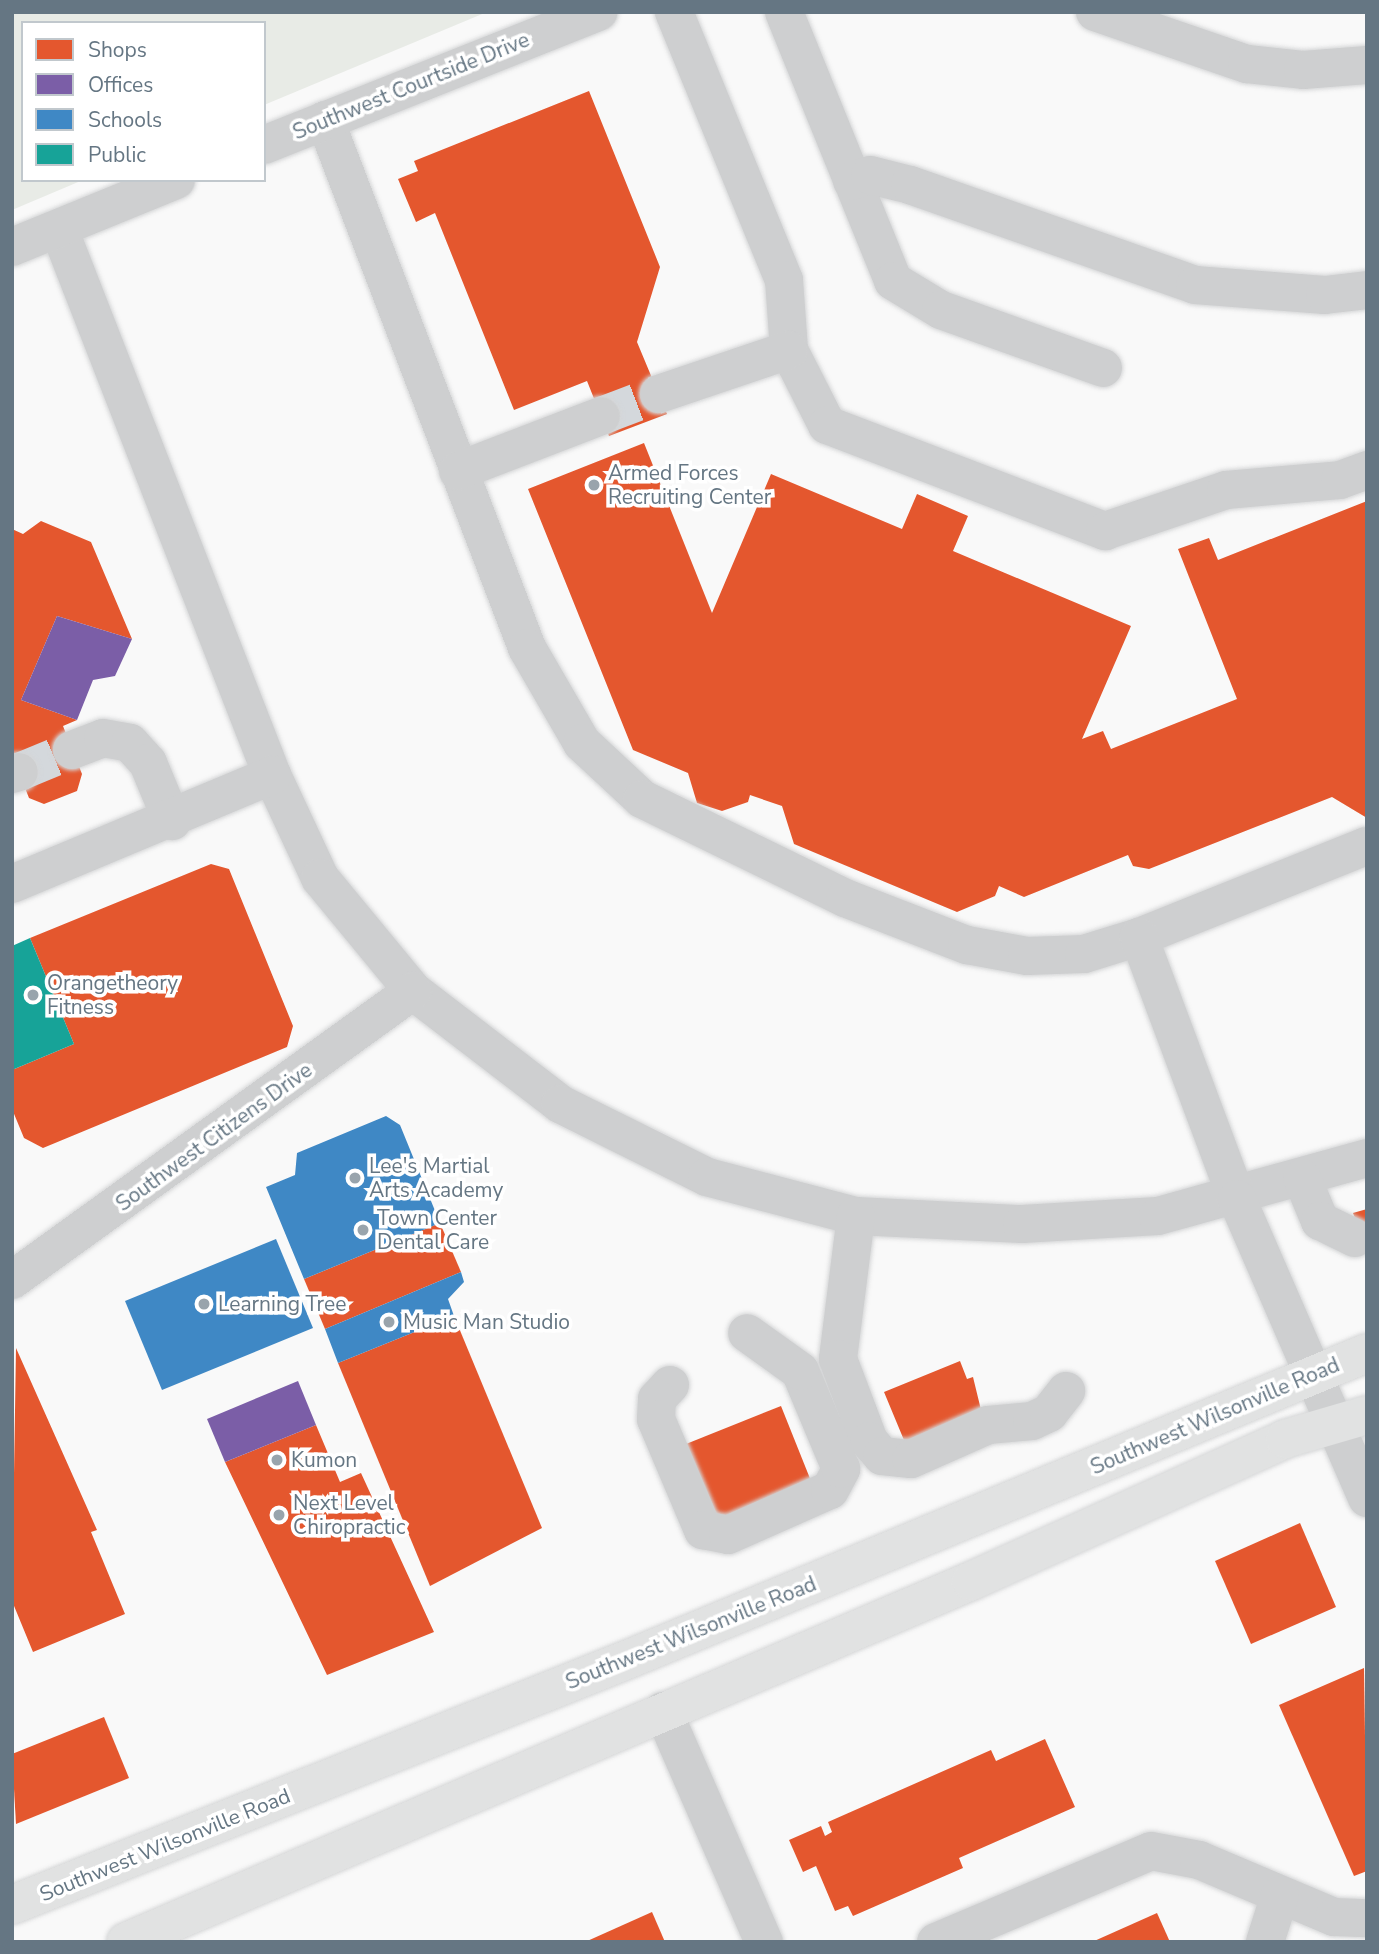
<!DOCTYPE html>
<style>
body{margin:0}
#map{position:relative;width:1379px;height:1954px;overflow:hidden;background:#f9f9f9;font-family:"Nunito Sans",sans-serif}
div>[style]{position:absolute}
.green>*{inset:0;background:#e8ebe6}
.shops>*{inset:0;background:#e4572e}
.offices>*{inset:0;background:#7b5ea7}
.schools>*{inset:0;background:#3f88c5}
.public>*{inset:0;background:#17a398}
.minor-tunnel>*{height:38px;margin-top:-19px;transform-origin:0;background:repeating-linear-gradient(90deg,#d4d8dc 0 38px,transparent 0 57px)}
.roads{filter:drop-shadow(0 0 2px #d5d6d7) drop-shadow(0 0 2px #d5d6d7)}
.minor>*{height:38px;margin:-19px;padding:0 19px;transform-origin:19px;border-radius:19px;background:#cecfd0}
.major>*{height:38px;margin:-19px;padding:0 19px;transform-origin:19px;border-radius:19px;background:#e1e2e2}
.dots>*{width:19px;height:19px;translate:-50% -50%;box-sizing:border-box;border:4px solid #fff;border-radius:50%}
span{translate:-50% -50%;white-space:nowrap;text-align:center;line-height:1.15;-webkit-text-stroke:7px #fff;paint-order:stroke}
.street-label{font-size:21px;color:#657683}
.poi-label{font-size:21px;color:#657683}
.left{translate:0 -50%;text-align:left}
.frame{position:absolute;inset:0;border:14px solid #657683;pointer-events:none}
.legend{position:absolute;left:21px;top:21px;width:245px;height:161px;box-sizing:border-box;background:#fff;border:2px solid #c1c8cd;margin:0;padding:9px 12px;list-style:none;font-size:21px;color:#657683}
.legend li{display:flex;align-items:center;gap:14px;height:35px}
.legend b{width:35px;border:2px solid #c1c8cd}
</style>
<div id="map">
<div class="green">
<div style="clip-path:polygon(12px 12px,487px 12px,264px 105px,264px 23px,23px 23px,23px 180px,83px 180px,12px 210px)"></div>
</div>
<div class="shops">
<div style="clip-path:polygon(589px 91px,660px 267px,637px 342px,667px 414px,609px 436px,587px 381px,514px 410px,435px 213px,416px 222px,398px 179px,418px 171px,414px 161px)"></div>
<div style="clip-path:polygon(644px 443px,712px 613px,771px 474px,902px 529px,917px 494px,968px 516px,953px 551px,1131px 626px,1082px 739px,1103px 731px,1111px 749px,1237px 699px,1178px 549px,1209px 538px,1218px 560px,1367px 501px,1367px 818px,1332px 797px,1149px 869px,1133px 866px,1128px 855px,1024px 897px,999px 886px,995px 896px,957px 912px,794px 844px,782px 806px,750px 795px,748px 802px,722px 811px,697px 803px,688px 773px,633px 750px,528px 489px)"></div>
<div style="clip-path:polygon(41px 521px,91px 542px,132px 639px,57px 616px,21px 700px,77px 720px,63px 726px,82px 774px,77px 791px,44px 804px,29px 798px,12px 755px,12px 529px,23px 534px)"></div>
<div style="clip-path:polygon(211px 864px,229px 869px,293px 1026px,287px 1047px,43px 1148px,24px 1138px,12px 1109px,12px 1070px,74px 1044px,30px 938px)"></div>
<div style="clip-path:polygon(1367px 1209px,1367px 1250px,1353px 1213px)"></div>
<div style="clip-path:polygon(440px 1223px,461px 1272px,325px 1329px,304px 1279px)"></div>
<div style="clip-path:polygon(454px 1316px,542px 1528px,430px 1586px,338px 1363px)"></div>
<div style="clip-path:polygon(16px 1348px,97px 1530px,91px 1532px,125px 1614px,33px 1652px,12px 1601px)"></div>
<div style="clip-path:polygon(960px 1361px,967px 1379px,973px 1377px,982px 1414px,906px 1445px,884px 1392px)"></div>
<div style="clip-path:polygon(781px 1406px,811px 1481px,717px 1521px,686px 1444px)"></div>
<div style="clip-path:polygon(316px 1425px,340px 1482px,361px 1473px,434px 1632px,327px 1675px,225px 1462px)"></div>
<div style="clip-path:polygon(1300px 1523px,1336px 1607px,1251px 1644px,1215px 1561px)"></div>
<div style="clip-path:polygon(1364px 1668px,1367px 1871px,1354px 1876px,1279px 1705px)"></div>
<div style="clip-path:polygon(104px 1717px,129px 1778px,16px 1824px,12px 1754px)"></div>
<div style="clip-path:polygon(1045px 1739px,1075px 1807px,959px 1858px,963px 1868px,853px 1916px,848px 1906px,835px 1911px,816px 1866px,803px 1872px,789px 1840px,821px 1826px,825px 1836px,832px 1832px,828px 1822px,991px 1750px,996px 1761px)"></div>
<div style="clip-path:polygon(652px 1912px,665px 1942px,585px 1942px)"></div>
<div style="clip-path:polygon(1157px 1913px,1170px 1942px,1092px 1942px)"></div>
</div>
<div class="offices">
<div style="clip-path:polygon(57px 616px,132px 639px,115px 676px,93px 680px,77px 720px,21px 700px)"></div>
<div style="clip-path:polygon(298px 1381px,316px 1425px,225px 1462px,207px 1419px)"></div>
</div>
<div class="schools">
<div style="clip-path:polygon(386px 1116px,400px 1125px,440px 1223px,304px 1279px,266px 1187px,295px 1175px,297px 1153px)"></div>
<div style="clip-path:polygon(276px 1239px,313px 1328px,162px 1390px,125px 1301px)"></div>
<div style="clip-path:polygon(461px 1272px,464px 1282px,448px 1299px,454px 1316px,338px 1363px,325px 1329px)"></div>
</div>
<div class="public">
<div style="clip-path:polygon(30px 938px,74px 1044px,12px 1070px,12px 946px)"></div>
</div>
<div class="minor-tunnel">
<div style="left:601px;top:416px;width:62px;rotate:-20.8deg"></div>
<div style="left:19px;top:772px;width:57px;rotate:-22.5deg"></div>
</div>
<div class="roads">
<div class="minor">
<div style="left:674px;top:12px;width:290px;rotate:67.7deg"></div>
<div style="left:784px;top:280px;width:70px;rotate:85.9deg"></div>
<div style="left:789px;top:350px;width:84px;rotate:63.1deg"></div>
<div style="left:827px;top:425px;width:298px;rotate:20.9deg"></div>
<div style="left:1105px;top:531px;width:128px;rotate:-18.7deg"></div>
<div style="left:1226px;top:490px;width:114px;rotate:-5deg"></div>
<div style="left:1340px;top:480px;width:29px;rotate:-20deg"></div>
<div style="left:784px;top:12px;width:290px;rotate:67.9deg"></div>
<div style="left:893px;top:281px;width:56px;rotate:31.1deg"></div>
<div style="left:941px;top:310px;width:172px;rotate:19.7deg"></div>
<div style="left:1095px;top:12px;width:161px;rotate:18.9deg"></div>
<div style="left:1247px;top:64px;width:56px;rotate:6.1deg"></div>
<div style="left:1303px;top:70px;width:64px;rotate:-4.5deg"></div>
<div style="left:325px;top:120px;width:565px;rotate:69.06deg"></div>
<div style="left:527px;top:648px;width:110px;rotate:59.9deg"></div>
<div style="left:582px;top:743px;width:82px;rotate:43deg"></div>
<div style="left:642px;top:799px;width:226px;rotate:26deg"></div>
<div style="left:845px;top:898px;width:131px;rotate:21.1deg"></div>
<div style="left:967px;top:945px;width:61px;rotate:10.4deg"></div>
<div style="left:1027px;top:956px;width:57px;rotate:-2deg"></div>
<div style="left:1084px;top:954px;width:58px;rotate:-17.2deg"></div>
<div style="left:1139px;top:937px;width:245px;rotate:-21.8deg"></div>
<div style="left:264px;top:145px;width:360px;rotate:-21.7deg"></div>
<div style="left:852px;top:181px;width:19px;rotate:-18deg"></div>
<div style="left:870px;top:175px;width:41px;rotate:14deg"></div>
<div style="left:910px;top:185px;width:302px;rotate:19.3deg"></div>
<div style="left:1195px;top:285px;width:130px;rotate:4.4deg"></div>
<div style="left:1325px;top:295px;width:42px;rotate:-6.8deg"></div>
<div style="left:59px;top:229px;width:586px;rotate:68.69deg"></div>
<div style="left:272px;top:775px;width:114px;rotate:65deg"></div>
<div style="left:320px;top:878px;width:146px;rotate:50.5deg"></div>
<div style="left:413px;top:991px;width:185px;rotate:37.5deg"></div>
<div style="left:560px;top:1104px;width:164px;rotate:26.4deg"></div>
<div style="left:707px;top:1177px;width:154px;rotate:14.7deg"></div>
<div style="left:856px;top:1216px;width:166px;rotate:2.8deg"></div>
<div style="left:1022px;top:1224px;width:136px;rotate:-3.4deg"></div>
<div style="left:1158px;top:1216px;width:217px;rotate:-15.5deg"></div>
<div style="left:12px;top:247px;width:177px;rotate:-22.2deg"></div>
<div style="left:659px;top:394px;width:137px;rotate:-18.7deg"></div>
<div style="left:458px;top:471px;width:153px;rotate:-21deg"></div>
<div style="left:72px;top:750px;width:33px;rotate:-21deg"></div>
<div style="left:103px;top:738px;width:27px;rotate:10deg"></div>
<div style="left:130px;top:743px;width:27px;rotate:48deg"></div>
<div style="left:148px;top:763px;width:63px;rotate:67.5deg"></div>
<div style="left:12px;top:774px;width:7px;rotate:-16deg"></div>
<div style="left:12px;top:884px;width:282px;rotate:-22.7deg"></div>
<div style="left:1139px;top:937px;width:280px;rotate:69.5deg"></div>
<div style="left:1237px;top:1199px;width:326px;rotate:66.5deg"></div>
<div style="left:1302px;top:1178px;width:47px;rotate:67.3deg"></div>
<div style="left:1320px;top:1221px;width:39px;rotate:26deg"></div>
<div style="left:856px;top:1216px;width:144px;rotate:97.2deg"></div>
<div style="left:838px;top:1359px;width:88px;rotate:69.3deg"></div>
<div style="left:869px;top:1441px;width:20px;rotate:49deg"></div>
<div style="left:882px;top:1456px;width:29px;rotate:6deg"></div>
<div style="left:911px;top:1459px;width:84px;rotate:-23.8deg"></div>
<div style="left:988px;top:1425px;width:44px;rotate:-5.2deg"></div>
<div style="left:1032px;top:1421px;width:19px;rotate:-25deg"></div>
<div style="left:1049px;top:1413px;width:28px;rotate:-52deg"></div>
<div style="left:12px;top:1280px;width:494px;rotate:-35.8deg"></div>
<div style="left:670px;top:1385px;width:19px;rotate:133deg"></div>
<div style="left:657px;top:1399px;width:20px;rotate:93deg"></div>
<div style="left:656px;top:1419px;width:121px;rotate:67.1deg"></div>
<div style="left:703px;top:1530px;width:25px;rotate:11deg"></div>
<div style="left:728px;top:1535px;width:111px;rotate:-23.8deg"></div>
<div style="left:830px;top:1490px;width:24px;rotate:-62deg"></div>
<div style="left:841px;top:1469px;width:106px;rotate:-112.7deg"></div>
<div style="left:800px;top:1371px;width:65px;rotate:-144.4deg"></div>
<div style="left:663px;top:1711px;width:252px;rotate:66.4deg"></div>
<div style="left:936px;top:1942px;width:233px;rotate:-22.9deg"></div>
<div style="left:1151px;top:1851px;width:49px;rotate:10.6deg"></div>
<div style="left:1199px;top:1860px;width:147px;rotate:22.9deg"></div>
<div style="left:1334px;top:1917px;width:33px;rotate:2deg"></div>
<div style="left:1265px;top:1942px;width:49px;rotate:-72.3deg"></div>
</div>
<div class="major">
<div style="left:12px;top:1905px;width:659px;rotate:-21.74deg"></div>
<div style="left:624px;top:1661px;width:804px;rotate:-22.52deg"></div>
<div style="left:126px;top:1942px;width:919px;rotate:-23.13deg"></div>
<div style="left:971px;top:1581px;width:345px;rotate:-24.3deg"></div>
<div style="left:1285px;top:1439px;width:85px;rotate:-16.3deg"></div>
</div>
</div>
<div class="dots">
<div style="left:594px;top:485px;background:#99a4ac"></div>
<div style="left:33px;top:995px;background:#99a4ac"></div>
<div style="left:355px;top:1178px;background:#99a4ac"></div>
<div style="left:363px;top:1230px;background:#99a4ac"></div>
<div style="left:204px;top:1304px;background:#99a4ac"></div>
<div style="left:389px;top:1322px;background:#99a4ac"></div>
<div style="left:277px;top:1460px;background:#99a4ac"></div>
<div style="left:279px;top:1515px;background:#99a4ac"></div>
</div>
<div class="street-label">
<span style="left:411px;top:86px;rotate:-22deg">Southwest Courtside Drive</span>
<span style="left:214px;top:1137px;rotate:-36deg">Southwest Citizens Drive</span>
<span style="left:1215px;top:1416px;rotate:-23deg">Southwest Wilsonville Road</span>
<span style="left:691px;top:1633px;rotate:-22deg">Southwest Wilsonville Road</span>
<span style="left:165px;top:1845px;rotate:-22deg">Southwest Wilsonville Road</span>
</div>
<div class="poi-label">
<span class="left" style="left:608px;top:485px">Armed Forces<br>Recruiting Center</span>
<span class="left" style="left:47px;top:995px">Orangetheory<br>Fitness</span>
<span class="left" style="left:369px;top:1178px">Lee's Martial<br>Arts Academy</span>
<span class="left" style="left:377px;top:1230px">Town Center<br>Dental Care</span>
<span class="left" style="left:218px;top:1304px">Learning Tree</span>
<span class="left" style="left:403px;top:1322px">Music Man Studio</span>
<span class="left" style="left:291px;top:1460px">Kumon</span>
<span class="left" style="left:293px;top:1515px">Next Level<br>Chiropractic</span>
</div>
<div class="frame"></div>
<ul class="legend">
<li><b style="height:19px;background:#e4572e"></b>Shops</li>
<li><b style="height:19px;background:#7b5ea7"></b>Offices</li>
<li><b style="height:19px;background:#3f88c5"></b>Schools</li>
<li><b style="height:19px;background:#17a398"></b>Public</li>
</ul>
</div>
